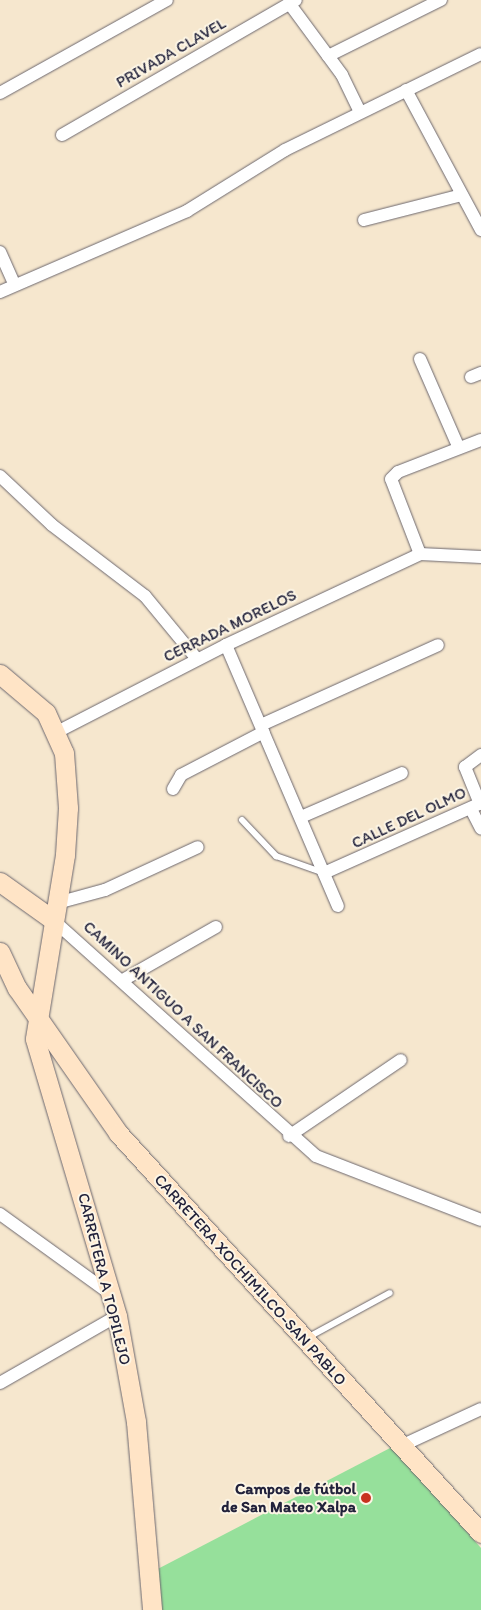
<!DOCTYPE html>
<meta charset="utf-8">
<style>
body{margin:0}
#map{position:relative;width:481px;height:1610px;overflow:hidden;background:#f6e7ce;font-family:Itim,sans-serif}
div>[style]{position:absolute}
.green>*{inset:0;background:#96e09b}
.roads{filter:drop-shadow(0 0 1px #6c676e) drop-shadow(0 0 1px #6c676e)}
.lane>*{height:6px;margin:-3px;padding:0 3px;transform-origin:3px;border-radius:3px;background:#fff}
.street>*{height:12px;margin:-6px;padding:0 6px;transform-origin:6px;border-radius:6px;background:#fff}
.secondary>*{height:19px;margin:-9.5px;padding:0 9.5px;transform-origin:9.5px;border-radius:9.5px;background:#ffe4c6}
.dots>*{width:14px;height:14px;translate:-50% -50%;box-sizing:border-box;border:2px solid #fcf5e5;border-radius:50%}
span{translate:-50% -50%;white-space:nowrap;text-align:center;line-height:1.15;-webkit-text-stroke:4px #fcf5e5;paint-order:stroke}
.street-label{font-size:16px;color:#22223b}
.poi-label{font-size:16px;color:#22223b;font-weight:700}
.right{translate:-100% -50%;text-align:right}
</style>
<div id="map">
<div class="green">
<div style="clip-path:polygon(392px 1447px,481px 1548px,481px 1610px,152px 1610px,150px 1573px)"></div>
</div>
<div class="roads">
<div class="lane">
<div style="left:242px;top:820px;width:50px;rotate:46.6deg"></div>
<div style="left:276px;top:856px;width:51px;rotate:19.5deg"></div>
<div style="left:307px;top:1338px;width:94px;rotate:-28.5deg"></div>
</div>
<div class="street">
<div style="left:289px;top:3px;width:89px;rotate:53.6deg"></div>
<div style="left:342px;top:75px;width:41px;rotate:64.1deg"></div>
<div style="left:328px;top:56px;width:126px;rotate:-26.4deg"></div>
<div style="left:406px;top:90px;width:159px;rotate:61.8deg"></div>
<div style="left:0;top:93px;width:191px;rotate:-29.1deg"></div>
<div style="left:62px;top:135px;width:270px;rotate:-30deg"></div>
<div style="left:364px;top:220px;width:101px;rotate:-14.3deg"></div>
<div style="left:0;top:252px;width:36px;rotate:66deg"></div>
<div style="left:0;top:292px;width:204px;rotate:-23.4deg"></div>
<div style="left:187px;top:211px;width:115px;rotate:-31.9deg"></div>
<div style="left:285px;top:150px;width:218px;rotate:-26.1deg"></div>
<div style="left:420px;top:359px;width:95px;rotate:66.4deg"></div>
<div style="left:471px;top:377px;width:11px;rotate:-22deg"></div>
<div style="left:0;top:476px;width:71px;rotate:43.3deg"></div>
<div style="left:52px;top:525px;width:117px;rotate:37.4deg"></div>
<div style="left:145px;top:596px;width:82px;rotate:50.5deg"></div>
<div style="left:420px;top:554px;width:80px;rotate:-111.1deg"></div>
<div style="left:391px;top:479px;width:10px;rotate:-45deg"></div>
<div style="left:398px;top:472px;width:89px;rotate:-21.1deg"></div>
<div style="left:226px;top:645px;width:284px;rotate:66.8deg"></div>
<div style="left:261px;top:725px;width:194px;rotate:-24.3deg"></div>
<div style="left:57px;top:732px;width:190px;rotate:-27.2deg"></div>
<div style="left:226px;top:645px;width:214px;rotate:-25.1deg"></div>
<div style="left:420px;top:554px;width:61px;rotate:2.8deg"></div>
<div style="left:173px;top:789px;width:16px;rotate:-60deg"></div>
<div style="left:181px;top:775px;width:93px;rotate:-27.4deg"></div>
<div style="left:480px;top:804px;width:40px;rotate:-112deg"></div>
<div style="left:465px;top:767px;width:20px;rotate:-37deg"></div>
<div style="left:471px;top:809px;width:22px;rotate:63deg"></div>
<div style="left:301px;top:817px;width:110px;rotate:-23.5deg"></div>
<div style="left:324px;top:873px;width:172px;rotate:-24deg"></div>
<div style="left:57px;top:903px;width:50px;rotate:-15.2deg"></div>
<div style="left:105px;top:890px;width:102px;rotate:-24.8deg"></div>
<div style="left:53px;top:920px;width:353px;rotate:41.9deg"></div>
<div style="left:316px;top:1156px;width:177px;rotate:21.2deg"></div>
<div style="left:123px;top:980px;width:107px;rotate:-29.7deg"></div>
<div style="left:289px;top:1136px;width:135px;rotate:-34.2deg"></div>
<div style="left:0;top:1214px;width:138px;rotate:35.9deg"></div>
<div style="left:0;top:1383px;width:135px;rotate:-29.8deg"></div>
<div style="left:401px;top:1446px;width:88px;rotate:-24.8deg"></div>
</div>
<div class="secondary">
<div style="left:0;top:674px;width:60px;rotate:40.3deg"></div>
<div style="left:46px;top:713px;width:44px;rotate:65.8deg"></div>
<div style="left:64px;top:753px;width:55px;rotate:85.8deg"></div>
<div style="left:68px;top:808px;width:47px;rotate:93.7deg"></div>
<div style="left:65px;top:855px;width:186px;rotate:99.3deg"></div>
<div style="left:35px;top:1039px;width:289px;rotate:73.5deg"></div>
<div style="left:117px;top:1316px;width:108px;rotate:79.8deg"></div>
<div style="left:136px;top:1422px;width:189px;rotate:85.1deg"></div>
<div style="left:0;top:882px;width:65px;rotate:35.6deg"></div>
<div style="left:0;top:952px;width:40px;rotate:65deg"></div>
<div style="left:17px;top:988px;width:177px;rotate:55.1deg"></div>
<div style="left:118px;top:1133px;width:540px;rotate:47.78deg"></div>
</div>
</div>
<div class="dots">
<div style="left:366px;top:1498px;background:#c8321e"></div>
</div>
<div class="street-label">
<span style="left:171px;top:53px;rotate:-30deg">PRIVADA CLAVEL</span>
<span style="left:230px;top:626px;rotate:-26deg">CERRADA MORELOS</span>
<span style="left:409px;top:818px;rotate:-25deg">CALLE DEL OLMO</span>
<span style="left:183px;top:1015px;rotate:43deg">CAMINO ANTIGUO A SAN FRANCISCO</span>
<span style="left:104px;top:1279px;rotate:76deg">CARRETERA A TOPILEJO</span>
<span style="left:250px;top:1280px;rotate:48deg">CARRETERA XOCHIMILCO-SAN PABLO</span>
</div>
<div class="poi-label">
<span class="right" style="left:356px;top:1498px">Campos de fútbol<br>de San Mateo Xalpa</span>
</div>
</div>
